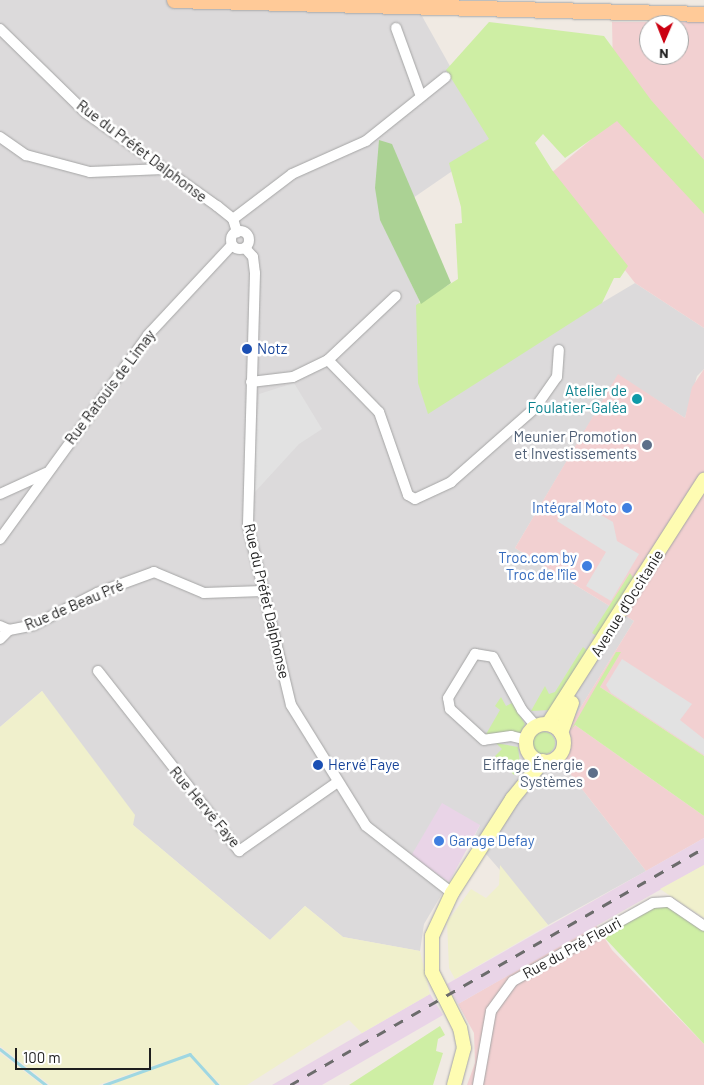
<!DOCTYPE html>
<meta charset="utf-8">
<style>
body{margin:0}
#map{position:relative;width:704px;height:1085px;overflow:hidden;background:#f0eae3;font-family:Barlow,sans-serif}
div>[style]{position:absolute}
.residential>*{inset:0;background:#dcdadb}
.commercial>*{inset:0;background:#f2d0d1}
.industrial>*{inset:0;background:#e9d4e7}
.farmland>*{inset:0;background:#f0f0cc}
.grass>*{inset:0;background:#ceeea4}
.round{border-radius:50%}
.forest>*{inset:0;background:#abd294}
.parking>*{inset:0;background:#e2e2e2}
.stream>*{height:2.5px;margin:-1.25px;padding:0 1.25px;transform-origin:1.25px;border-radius:1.25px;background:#9fd7e1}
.roads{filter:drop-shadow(0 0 1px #a5a5a5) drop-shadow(0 0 1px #a5a5a5)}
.street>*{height:10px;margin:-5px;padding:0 5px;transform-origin:5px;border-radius:5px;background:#fff}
.street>.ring{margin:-5px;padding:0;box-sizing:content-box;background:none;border:10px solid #fff;border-radius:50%}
.secondary>*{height:14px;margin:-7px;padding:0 7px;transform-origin:7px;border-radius:7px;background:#fefcb2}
.secondary>.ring{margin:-7px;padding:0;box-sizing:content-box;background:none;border:14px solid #fefcb2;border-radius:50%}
.primary>*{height:15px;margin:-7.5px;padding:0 7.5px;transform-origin:7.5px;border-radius:7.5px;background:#ffca98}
.rail>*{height:2.5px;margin-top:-1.25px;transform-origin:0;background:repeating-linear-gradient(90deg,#6c6c6c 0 10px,transparent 0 20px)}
.dots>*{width:14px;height:14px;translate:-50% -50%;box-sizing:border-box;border:2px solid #fff;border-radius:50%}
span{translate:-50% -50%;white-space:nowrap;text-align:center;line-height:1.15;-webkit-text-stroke:5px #fff;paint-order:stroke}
.street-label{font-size:15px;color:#1e1e1e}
.transit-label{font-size:15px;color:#164399}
.left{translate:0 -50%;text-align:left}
.culture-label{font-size:15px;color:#0d838f}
.right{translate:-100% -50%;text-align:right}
.service-label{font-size:15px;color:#4e5e75}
.shop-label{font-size:15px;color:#366cbe}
.north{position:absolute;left:639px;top:15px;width:50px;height:50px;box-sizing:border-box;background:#fff;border:1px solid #a5a5a5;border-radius:50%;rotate:181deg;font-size:14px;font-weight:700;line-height:20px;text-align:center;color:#1e1e1e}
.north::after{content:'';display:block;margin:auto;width:18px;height:22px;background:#cb0010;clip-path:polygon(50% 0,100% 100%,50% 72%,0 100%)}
.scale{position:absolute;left:15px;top:1048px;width:136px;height:22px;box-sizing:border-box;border:2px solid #1e1e1e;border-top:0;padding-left:6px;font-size:15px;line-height:18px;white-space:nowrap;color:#1e1e1e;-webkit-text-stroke:4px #fff;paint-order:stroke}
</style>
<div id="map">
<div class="residential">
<div style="clip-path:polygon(0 0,413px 0,493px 143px,381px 220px,419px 300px,427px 392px,435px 402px,635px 283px,704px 328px,704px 369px,697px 376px,685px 418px,618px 375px,515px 548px,634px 621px,571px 723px,564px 766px,646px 871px,548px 925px,473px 839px,480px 825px,412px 856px,449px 882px,424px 924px,420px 951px,343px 937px,305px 906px,270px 940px,133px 825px,42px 691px,0 727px)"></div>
</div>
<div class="commercial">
<div style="clip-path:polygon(evenodd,612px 22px,704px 22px,704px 328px,635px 283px,550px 174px,614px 120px,612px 22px,649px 25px,679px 25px,679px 55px,649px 55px,649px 25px)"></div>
<div style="clip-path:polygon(704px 369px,704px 756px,600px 687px,575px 725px,704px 816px,704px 838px,646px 871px,564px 766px,571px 723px,634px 621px,515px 548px,618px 374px,685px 418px,692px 387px)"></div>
<div style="clip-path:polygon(596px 925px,612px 950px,704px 1044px,704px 1085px,467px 1085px,475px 1063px,474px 1033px,458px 1004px)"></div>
</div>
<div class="industrial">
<div style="clip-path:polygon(442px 803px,480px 825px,449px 882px,411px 856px)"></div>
<div style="clip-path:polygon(704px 838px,704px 865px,458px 1004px,447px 984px)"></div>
<div style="clip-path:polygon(430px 994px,443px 1015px,322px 1085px,272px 1085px)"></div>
</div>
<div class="farmland">
<div style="clip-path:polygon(42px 691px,135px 815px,133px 825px,270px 940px,305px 906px,343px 937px,420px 951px,430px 994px,362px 1033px,349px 1020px,247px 1085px,221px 1085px,189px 1053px,176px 1058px,190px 1056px,215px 1085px,111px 1085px,172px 1059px,98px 1085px,50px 1085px,0 1046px,0 727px)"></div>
<div style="clip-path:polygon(500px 865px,548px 925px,455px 979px,449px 968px,447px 922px,471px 889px,486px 898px,499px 885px)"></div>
<div style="clip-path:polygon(704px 865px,704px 918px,660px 889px)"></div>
<div style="clip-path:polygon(0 1053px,42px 1085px,0 1085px)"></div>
</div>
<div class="grass">
<div style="clip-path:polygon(489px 22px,604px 36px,651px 100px,704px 160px,704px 214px,617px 121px,565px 158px,543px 134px,535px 143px,552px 170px,628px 266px,620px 278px,614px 278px,602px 303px,428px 414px,418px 383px,416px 305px,458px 279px,455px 224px,462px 223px,461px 207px,449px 163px,489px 139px,446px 70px)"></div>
<div style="clip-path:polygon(630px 573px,634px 579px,598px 637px,592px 633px)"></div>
<div style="clip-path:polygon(583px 647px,589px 652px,550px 710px,531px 711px,545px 686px,549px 694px,555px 692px)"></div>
<div style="clip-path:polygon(616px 652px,621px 652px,600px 687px,704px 756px,704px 816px,575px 725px,571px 730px)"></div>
<div style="clip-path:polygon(501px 697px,506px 706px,512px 703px,525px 724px,519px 735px,485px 736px,500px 710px,495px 706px)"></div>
<div class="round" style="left:533px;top:732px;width:22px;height:22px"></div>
<div style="clip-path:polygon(496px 743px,518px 747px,520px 764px,514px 775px,495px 756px,502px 749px)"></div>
<div style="clip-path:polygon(655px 907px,669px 907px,704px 930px,704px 1044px,603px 936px)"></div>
<div style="clip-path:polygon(440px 1026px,445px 1035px,438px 1039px,436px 1051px,443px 1053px,433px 1085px,349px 1085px)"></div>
</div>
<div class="forest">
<div style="clip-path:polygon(379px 140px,392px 144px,451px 283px,421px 304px,380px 220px,375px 188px)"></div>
</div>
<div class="parking">
<div style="clip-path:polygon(294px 383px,322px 429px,299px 444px,253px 494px,259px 394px)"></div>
<div style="clip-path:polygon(578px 502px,613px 522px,617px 541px,639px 554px,611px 601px,586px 586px,606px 552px,557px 521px,567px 504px)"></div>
<div style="clip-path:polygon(622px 659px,692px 704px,680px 720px,704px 739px,704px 755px,611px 693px,606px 685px)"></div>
</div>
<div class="stream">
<div style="left:0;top:1049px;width:58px;rotate:38deg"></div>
<div style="left:104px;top:1085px;width:91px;rotate:-19.8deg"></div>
<div style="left:190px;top:1054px;width:42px;rotate:47.9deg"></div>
</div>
<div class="roads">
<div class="street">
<div style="left:396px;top:28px;width:70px;rotate:70deg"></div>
<div style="left:0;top:29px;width:120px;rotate:44.3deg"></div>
<div style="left:86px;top:113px;width:161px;rotate:35.4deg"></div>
<div style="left:217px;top:206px;width:21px;rotate:39deg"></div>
<div style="left:233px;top:219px;width:14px;rotate:73deg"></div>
<div style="left:0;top:137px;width:32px;rotate:35deg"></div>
<div style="left:26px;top:155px;width:66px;rotate:14.9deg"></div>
<div style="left:90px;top:172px;width:74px;rotate:-2.3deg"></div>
<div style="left:233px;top:219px;width:74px;rotate:-37.3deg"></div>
<div style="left:292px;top:174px;width:81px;rotate:-24deg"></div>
<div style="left:366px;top:141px;width:102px;rotate:-38.7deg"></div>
<div class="ring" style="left:231px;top:231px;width:8px;height:8px"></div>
<div style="left:245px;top:248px;width:12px;rotate:48deg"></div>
<div style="left:253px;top:257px;width:16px;rotate:83deg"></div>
<div style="left:255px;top:273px;width:253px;rotate:91.6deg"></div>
<div style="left:248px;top:526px;width:184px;rotate:76.5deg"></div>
<div style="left:291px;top:705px;width:142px;rotate:58.2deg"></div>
<div style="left:366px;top:826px;width:109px;rotate:37.9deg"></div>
<div style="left:328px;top:360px;width:73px;rotate:45.6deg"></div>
<div style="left:379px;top:412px;width:88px;rotate:70.7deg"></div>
<div style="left:408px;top:495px;width:8px;rotate:30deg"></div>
<div style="left:415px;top:499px;width:40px;rotate:-25deg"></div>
<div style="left:451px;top:482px;width:112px;rotate:-41.4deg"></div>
<div style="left:535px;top:408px;width:38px;rotate:-55deg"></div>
<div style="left:557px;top:377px;width:27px;rotate:-86deg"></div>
<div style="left:251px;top:382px;width:42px;rotate:-6.8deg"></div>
<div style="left:293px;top:377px;width:39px;rotate:-26deg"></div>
<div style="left:328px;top:360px;width:93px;rotate:-43.3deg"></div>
<div style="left:0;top:494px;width:51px;rotate:-24.5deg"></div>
<div style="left:0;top:539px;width:252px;rotate:-54deg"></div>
<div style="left:148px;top:335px;width:123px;rotate:-47deg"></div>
<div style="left:0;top:626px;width:10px;rotate:24deg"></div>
<div style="left:9px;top:630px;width:25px;rotate:-11deg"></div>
<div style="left:34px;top:625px;width:71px;rotate:-26.9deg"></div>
<div style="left:97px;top:593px;width:61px;rotate:-20.2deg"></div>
<div style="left:154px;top:572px;width:54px;rotate:22.8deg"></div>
<div style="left:204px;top:593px;width:59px;rotate:-1.9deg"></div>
<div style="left:0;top:639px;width:13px;rotate:-45deg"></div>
<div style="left:98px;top:671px;width:229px;rotate:51.9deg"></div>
<div style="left:239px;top:851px;width:118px;rotate:-35deg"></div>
<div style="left:527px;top:740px;width:16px;rotate:-166deg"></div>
<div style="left:511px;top:736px;width:27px;rotate:172deg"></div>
<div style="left:484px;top:740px;width:46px;rotate:-137.6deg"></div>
<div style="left:450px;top:709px;width:11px;rotate:-100deg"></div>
<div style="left:448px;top:698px;width:52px;rotate:-58.5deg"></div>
<div style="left:475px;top:654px;width:18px;rotate:9deg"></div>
<div style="left:493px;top:657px;width:60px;rotate:61.3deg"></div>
<div style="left:522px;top:710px;width:21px;rotate:49deg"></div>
<div style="left:478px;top:1085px;width:75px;rotate:-80deg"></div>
<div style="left:491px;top:1011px;width:37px;rotate:-54deg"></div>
<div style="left:513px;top:981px;width:160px;rotate:-29.1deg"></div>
<div style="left:653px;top:903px;width:16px;rotate:-4deg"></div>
<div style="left:669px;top:902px;width:42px;rotate:34.4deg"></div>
</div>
<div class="secondary">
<div style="left:548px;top:724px;width:290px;rotate:-57.4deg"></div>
<div class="ring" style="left:526px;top:724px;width:24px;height:24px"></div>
<div style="left:561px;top:733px;width:32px;rotate:-70deg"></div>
<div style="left:454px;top:1085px;width:38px;rotate:-75deg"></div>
<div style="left:464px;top:1048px;width:20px;rotate:-101deg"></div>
<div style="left:460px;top:1028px;width:63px;rotate:-116.6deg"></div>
<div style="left:432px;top:972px;width:36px;rotate:-90deg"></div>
<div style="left:432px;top:936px;width:47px;rotate:-65.1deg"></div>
<div style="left:452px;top:893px;width:112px;rotate:-57.4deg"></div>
<div style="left:512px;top:799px;width:49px;rotate:-50.8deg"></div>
</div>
<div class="primary">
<div style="left:174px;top:0;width:530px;rotate:1.51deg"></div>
</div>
</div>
<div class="rail">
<div style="left:290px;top:1085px;width:477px;rotate:-29.8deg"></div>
</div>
<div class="dots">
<div style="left:247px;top:349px;background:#1a4fb4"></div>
<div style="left:637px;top:399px;background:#0f9aa8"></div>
<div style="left:647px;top:445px;background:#5c6f8a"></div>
<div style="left:627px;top:508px;background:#3f7fe0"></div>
<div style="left:587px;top:566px;background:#3f7fe0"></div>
<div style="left:318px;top:765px;background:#1a4fb4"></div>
<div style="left:593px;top:773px;background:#5c6f8a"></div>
<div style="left:439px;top:841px;background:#3f7fe0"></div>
</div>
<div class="street-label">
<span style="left:142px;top:151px;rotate:37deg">Rue du Préfet Dalphonse</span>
<span style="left:110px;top:387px;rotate:-53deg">Rue Ratouis de Limay</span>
<span style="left:267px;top:601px;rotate:77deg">Rue du Préfet Dalphonse</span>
<span style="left:627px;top:603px;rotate:-58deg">Avenue d'Occitanie</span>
<span style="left:74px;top:605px;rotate:-23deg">Rue de Beau Pré</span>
<span style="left:205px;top:807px;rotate:50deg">Rue Hervé Faye</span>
<span style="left:572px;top:948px;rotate:-29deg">Rue du Pré Fleuri</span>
</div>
<div class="transit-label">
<span class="left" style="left:257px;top:349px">Notz</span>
<span class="left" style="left:328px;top:765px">Hervé Faye</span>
</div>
<div class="culture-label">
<span class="right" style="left:627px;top:399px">Atelier de<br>Foulatier-Galéa</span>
</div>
<div class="service-label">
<span class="right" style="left:637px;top:445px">Meunier Promotion<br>et Investissements</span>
<span class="right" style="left:583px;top:773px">Eiffage Énergie<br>Systèmes</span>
</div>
<div class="shop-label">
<span class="right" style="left:617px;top:508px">Intégral Moto</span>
<span class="right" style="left:577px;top:566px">Troc.com by<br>Troc de l'île</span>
<span class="left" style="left:449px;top:841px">Garage Defay</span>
</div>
<div class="north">N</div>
<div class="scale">100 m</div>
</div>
